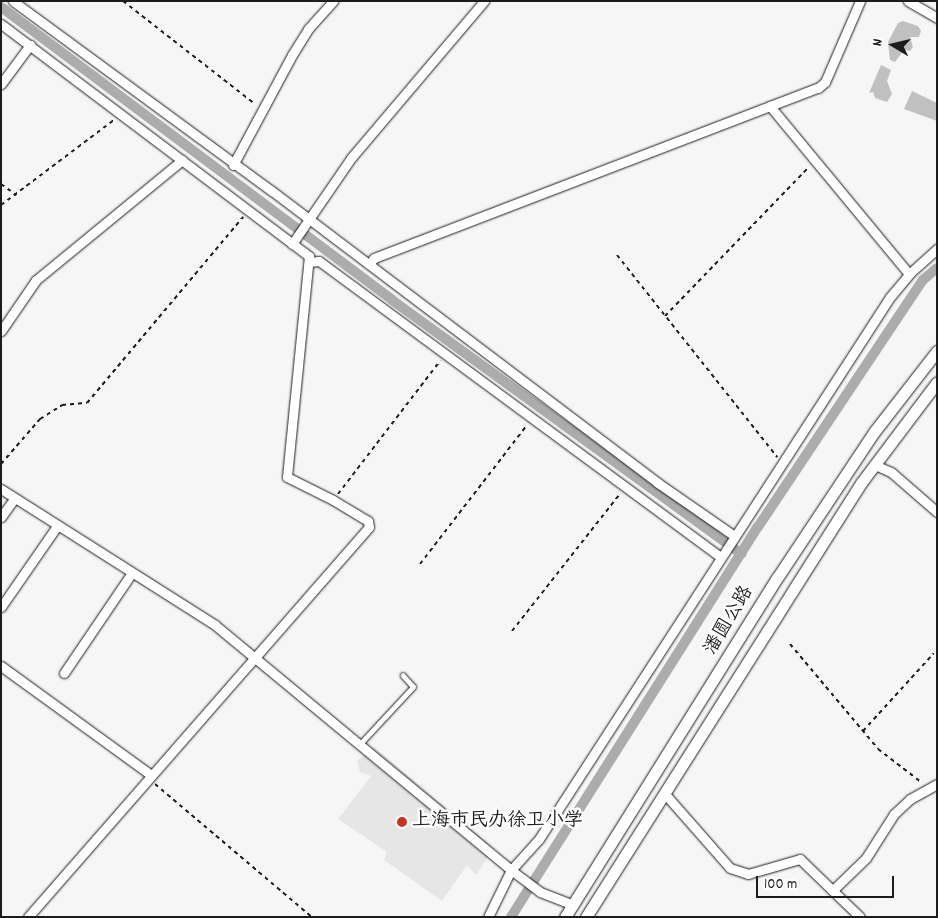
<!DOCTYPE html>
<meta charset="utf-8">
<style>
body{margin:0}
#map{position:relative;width:938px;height:918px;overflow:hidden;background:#f6f6f6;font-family:Dekko,"LXGW WenKai TC",sans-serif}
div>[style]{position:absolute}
.built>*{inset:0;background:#e6e6e6}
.canal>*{height:10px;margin:-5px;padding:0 5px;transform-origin:5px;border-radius:5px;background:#acacac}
.building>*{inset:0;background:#c0c0c0}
.path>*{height:2px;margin-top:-1px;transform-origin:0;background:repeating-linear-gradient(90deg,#1c1c1c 0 4px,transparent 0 8px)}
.roads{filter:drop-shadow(0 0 1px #1c1c1c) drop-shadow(0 0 1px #1c1c1c)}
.service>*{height:4.5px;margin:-2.25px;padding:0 2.25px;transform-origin:2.25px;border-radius:2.25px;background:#fff}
.minor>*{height:9px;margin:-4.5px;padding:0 4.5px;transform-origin:4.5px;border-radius:4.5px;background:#fff}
.secondary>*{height:11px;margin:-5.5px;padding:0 5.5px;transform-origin:5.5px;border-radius:5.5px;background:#fff}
.dots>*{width:14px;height:14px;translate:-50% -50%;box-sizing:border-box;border:2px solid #fff;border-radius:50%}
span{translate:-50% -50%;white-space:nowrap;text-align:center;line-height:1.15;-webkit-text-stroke:5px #fff;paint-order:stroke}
.street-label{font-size:19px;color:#1c1c1c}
.poi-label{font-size:19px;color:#1c1c1c}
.left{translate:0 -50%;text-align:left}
.frame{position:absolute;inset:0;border:2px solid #1c1c1c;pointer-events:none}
.north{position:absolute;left:868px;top:20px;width:50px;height:50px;-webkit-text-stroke:4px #fff;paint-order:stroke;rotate:279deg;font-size:14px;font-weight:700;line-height:20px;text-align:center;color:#1c1c1c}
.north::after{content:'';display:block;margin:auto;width:18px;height:22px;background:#1c1c1c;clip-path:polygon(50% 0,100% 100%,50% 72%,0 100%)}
.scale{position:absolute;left:756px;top:876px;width:138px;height:22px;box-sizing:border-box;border:2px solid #1c1c1c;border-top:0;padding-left:6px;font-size:15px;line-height:18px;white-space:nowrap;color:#1c1c1c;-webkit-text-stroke:4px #fff;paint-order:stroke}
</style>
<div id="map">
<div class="built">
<div style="clip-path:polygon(374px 747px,494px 848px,476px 875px,467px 865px,442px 901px,384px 860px,387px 852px,338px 819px,371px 776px,360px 772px,357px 761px)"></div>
</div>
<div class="canal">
<div style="left:1px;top:7px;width:489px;rotate:36.8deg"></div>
<div style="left:392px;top:300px;width:432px;rotate:36deg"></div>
<div style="left:511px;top:917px;width:462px;rotate:-57.7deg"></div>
<div style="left:758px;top:527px;width:297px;rotate:-56.3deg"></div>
<div style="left:923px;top:280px;width:18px;rotate:-41deg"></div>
</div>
<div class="building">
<div style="clip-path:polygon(903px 21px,918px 26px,921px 31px,919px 37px,910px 37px,913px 47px,910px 51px,904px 50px,895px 62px,890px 60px,888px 42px,898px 23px)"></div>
<div style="clip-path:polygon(881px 65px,891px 70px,887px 81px,892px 94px,887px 102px,875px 98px,873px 92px,869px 93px)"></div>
<div style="clip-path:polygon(912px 91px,937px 103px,937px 121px,904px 109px)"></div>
</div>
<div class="path">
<div style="left:123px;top:1px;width:167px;rotate:38deg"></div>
<div style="left:1px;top:184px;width:19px;rotate:36deg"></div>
<div style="left:1px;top:205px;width:143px;rotate:-37deg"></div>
<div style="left:617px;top:255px;width:258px;rotate:51.6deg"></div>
<div style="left:665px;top:316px;width:207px;rotate:-46deg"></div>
<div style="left:1px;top:464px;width:60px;rotate:-49.1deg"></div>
<div style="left:40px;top:419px;width:26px;rotate:-32deg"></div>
<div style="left:62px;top:405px;width:25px;rotate:-5deg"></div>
<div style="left:87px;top:403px;width:243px;rotate:-50deg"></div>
<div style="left:338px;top:494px;width:168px;rotate:-52.5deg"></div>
<div style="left:420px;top:564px;width:175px;rotate:-52.4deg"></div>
<div style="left:512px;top:631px;width:174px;rotate:-51.8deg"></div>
<div style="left:790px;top:644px;width:137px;rotate:50deg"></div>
<div style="left:878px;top:749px;width:54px;rotate:37.5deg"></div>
<div style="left:863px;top:731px;width:105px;rotate:-47.7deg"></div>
<div style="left:155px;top:784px;width:206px;rotate:40.3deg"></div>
</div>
<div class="roads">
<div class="service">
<div style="left:360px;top:744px;width:78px;rotate:-47.1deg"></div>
<div style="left:413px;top:687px;width:15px;rotate:-132deg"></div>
</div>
<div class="minor">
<div style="left:13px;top:1px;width:321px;rotate:36.3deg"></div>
<div style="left:272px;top:191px;width:484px;rotate:37.1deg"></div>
<div style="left:658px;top:483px;width:91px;rotate:34.7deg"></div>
<div style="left:908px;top:1px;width:34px;rotate:30deg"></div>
<div style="left:1px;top:24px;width:386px;rotate:37deg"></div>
<div style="left:309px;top:256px;width:222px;rotate:95.7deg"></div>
<div style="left:287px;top:477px;width:51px;rotate:26.6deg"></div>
<div style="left:333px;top:500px;width:41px;rotate:31deg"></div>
<div style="left:368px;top:521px;width:6px;rotate:81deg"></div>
<div style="left:369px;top:527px;width:518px;rotate:131.17deg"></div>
<div style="left:1px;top:84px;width:49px;rotate:-53.4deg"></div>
<div style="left:770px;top:106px;width:218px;rotate:50.4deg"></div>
<div style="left:233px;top:165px;width:125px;rotate:-61.8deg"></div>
<div style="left:292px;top:55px;width:31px;rotate:-58deg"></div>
<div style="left:308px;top:29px;width:38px;rotate:-48deg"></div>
<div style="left:292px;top:244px;width:104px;rotate:-55.5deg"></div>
<div style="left:351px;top:158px;width:206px;rotate:-49.7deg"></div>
<div style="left:309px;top:262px;width:10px;rotate:-6deg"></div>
<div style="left:319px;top:261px;width:497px;rotate:36.4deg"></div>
<div style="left:369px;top:264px;width:8px;rotate:-50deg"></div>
<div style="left:374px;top:258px;width:475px;rotate:-21deg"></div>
<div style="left:818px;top:88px;width:9px;rotate:-41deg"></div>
<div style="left:825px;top:82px;width:88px;rotate:-66.6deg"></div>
<div style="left:1px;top:331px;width:62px;rotate:-55.5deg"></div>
<div style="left:36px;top:280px;width:189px;rotate:-39.4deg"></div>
<div style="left:875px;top:465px;width:17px;rotate:24deg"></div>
<div style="left:891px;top:472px;width:61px;rotate:41deg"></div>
<div style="left:1px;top:489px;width:254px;rotate:32.4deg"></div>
<div style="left:215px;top:625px;width:384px;rotate:39.6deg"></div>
<div style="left:511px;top:870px;width:36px;rotate:37deg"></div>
<div style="left:540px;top:892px;width:34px;rotate:21deg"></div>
<div style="left:1px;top:517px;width:22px;rotate:-54deg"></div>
<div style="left:1px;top:607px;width:98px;rotate:-55.3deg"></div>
<div style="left:1px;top:666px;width:185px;rotate:36deg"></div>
<div style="left:64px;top:673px;width:120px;rotate:-55.9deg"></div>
<div style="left:665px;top:794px;width:98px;rotate:48.7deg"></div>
<div style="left:730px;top:868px;width:19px;rotate:18deg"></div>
<div style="left:748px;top:874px;width:54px;rotate:-16.1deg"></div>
<div style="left:800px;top:859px;width:83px;rotate:44deg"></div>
<div style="left:833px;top:890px;width:46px;rotate:-44.1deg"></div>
<div style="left:866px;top:858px;width:52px;rotate:-57.5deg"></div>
<div style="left:894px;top:814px;width:22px;rotate:-43deg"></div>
<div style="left:910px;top:799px;width:31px;rotate:-29deg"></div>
<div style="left:488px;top:917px;width:52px;rotate:-63.9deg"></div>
<div style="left:511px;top:870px;width:42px;rotate:-47.9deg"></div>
<div style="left:539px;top:839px;width:646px;rotate:-57.07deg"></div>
<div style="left:890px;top:297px;width:30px;rotate:-50deg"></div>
<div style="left:909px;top:274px;width:38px;rotate:-42deg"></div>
</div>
<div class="secondary">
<div style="left:565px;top:917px;width:400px;rotate:-58deg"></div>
<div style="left:777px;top:578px;width:175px;rotate:-56.4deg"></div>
<div style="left:874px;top:432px;width:103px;rotate:-52.1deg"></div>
<div style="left:586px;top:917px;width:514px;rotate:-57.64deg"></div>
<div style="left:861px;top:483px;width:126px;rotate:-53deg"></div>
</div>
</div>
<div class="dots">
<div style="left:402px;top:822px;background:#c8321e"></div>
</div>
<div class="street-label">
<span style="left:730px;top:621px;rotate:-59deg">潘圆公路</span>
</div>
<div class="poi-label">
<span class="left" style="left:412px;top:822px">上海市民办徐卫小学</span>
</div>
<div class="frame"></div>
<div class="north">N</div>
<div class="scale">100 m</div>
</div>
